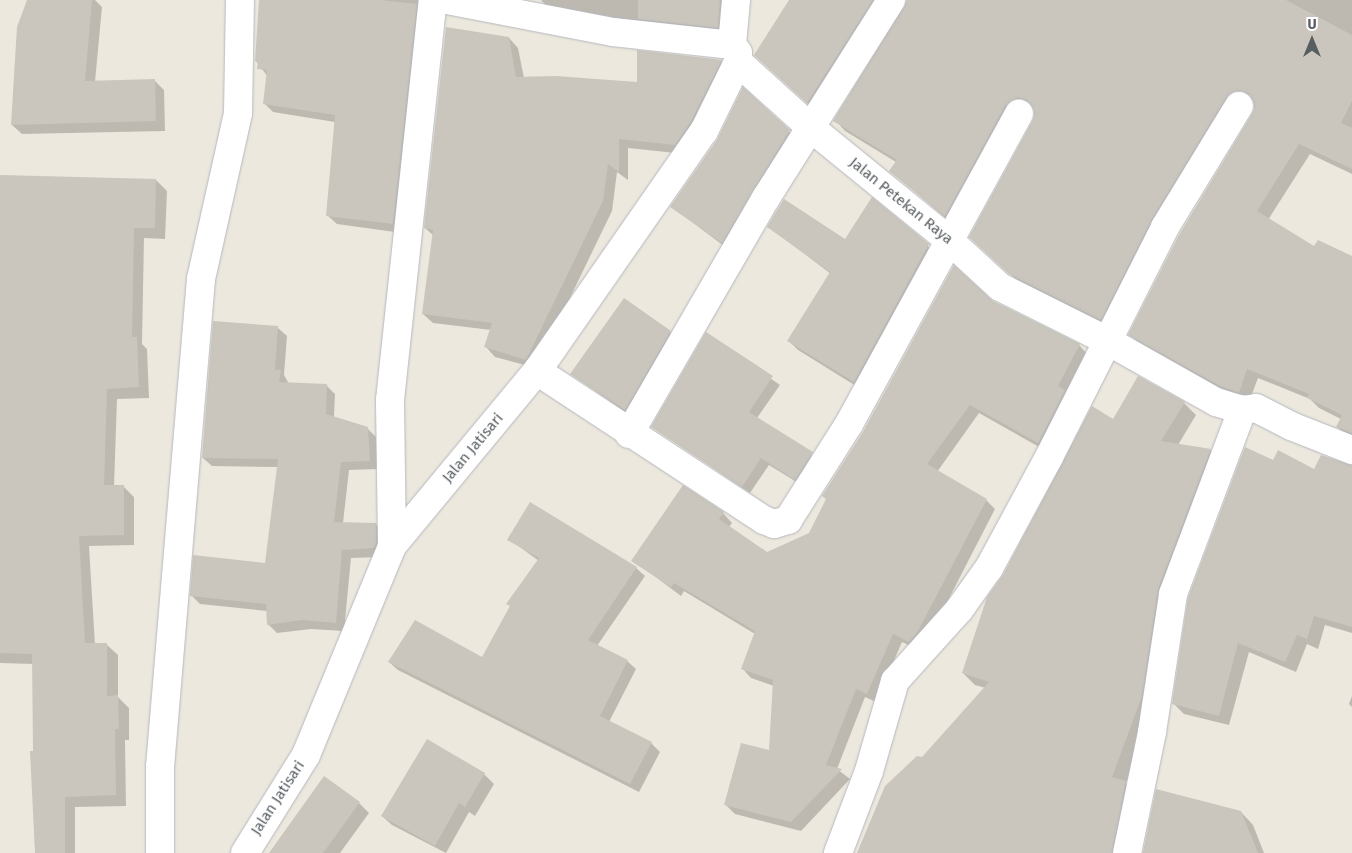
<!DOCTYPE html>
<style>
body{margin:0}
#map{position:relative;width:1352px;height:853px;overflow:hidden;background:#ede8de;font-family:"Fira Sans",sans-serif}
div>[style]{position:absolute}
.shadow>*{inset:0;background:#0003}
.building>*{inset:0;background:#cac5bd}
.roads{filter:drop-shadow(0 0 1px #b4b8bd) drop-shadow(0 0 1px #b4b8bd)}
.street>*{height:28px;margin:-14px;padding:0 14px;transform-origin:14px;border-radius:14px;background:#fff}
span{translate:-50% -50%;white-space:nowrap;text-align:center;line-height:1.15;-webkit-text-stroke:4px #fff;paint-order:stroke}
.street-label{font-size:15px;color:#575d61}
.north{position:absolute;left:1287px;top:15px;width:50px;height:50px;-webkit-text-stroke:4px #fff;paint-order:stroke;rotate:0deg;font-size:14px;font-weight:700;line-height:20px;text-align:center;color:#575d61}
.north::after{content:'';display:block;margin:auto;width:18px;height:22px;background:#575d61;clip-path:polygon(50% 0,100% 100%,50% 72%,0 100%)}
</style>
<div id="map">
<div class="shadow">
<div style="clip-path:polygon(28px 0,95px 0,102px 7px,95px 82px,155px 81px,164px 90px,165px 131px,22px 134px,12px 125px)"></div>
<div style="clip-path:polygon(260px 0,429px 0,402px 233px,337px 224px,327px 215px,335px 122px,273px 112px,264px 103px,268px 77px,256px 61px)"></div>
<div style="clip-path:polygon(541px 0,737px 0,730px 40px,554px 14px)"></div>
<div style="clip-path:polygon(791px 0,891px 0,818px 113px,766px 65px)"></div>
<div style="clip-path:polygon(908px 0,1352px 0,1352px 174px,1310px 154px,1268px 220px,1315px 248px,1352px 258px,1352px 439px,1337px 427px,1341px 419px,1319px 408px,1310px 399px,1258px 378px,1249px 402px,1232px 396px,1140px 345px,1130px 334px,1254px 114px,1254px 102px,1250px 100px,1111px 329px,1021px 284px,981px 247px,1034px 121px,1034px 108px,1029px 107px,955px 226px,891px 171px,896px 162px,845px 131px,835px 120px)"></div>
<div style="clip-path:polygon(509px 38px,518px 48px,524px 78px,638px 83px,721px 61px,731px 70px,685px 154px,628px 148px,628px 180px,617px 172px,612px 211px,536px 368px,495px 357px,486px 347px,491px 330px,433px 323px,423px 314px,434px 236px,425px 228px)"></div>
<div style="clip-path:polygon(743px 90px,799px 141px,732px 252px,672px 207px,718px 141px)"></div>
<div style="clip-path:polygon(0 177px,156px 180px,167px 191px,165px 239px,144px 238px,142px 344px,147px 349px,149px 398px,117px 399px,114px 486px,123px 486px,134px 497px,134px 545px,89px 546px,95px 645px,107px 645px,118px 655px,118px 697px,129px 708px,129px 740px,125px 740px,126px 806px,75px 807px,75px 853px,36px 853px,33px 664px,0 663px)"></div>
<div style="clip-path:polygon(872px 199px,938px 255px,864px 391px,798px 350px,789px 341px,831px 274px,769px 227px,845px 241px)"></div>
<div style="clip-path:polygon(992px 302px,1079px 345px,1088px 355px,1048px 452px,979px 413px,937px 472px,986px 500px,995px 509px,926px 643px,919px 650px,902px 642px,876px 702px,865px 697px,837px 769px,850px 779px,801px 831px,735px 814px,726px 805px,771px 752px,774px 686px,751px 678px,742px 668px,755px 634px,684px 591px,681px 596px,633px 560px,683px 487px,723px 513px,732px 523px,729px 527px,767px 553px,810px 534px)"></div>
<div style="clip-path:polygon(278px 328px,287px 336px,284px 375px,289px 384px,326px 385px,335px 394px,334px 417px,367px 428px,376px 437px,378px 469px,349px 470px,343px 523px,376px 524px,384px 533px,383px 557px,351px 558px,344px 631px,311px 629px,277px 633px,268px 624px,267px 611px,200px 604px,191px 595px,266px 565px,278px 467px,212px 466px,203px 458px)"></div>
<div style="clip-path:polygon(670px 332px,679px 340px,634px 418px,571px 374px)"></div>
<div style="clip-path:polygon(707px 334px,780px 385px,757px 418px,820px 461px,803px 486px,769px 465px,750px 493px,653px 427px)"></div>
<div style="clip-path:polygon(1184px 403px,1196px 415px,1178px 445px,1210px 450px,1222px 461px,1153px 708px,1126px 783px,1137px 794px,1127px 853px,862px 853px,923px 759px,986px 688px,975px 685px,963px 673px,1113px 420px)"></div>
<div style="clip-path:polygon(1274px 462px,1315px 470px,1352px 466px,1352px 633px,1325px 625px,1318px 649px,1307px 644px,1296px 672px,1249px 652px,1229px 725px,1184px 714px,1173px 703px)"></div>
<div style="clip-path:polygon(509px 539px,636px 568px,645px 576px,597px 646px,627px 661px,636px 669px,609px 722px,651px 743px,660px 752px,639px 792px,398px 670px,389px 662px,482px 659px,539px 561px)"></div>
<div style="clip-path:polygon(1352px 696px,1352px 707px,1349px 704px)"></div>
<div style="clip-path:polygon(484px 774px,494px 784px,475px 816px,469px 812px,446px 853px,392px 825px,382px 816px)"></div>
<div style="clip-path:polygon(1157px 791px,1241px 812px,1253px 825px,1264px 853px,1143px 853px)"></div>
<div style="clip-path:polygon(359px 803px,369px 813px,340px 853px,270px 853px)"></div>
</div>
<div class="building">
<div style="clip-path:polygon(27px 0,92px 0,85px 81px,155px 79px,156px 121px,11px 125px,17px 27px)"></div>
<div style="clip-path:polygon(259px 0,380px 0,417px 4px,393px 224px,326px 216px,335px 115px,263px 104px,267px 70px,257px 69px,258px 62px,255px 61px)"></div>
<div style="clip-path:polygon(638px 0,720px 0,718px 28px,638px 19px)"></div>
<div style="clip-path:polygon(789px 0,873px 0,807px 103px,754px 55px)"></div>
<div style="clip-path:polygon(907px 0,1286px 0,1352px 35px,1352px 101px,1341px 123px,1352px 128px,1352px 169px,1299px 144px,1257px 211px,1314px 246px,1318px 240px,1352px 256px,1352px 433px,1336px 427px,1342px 415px,1307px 398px,1309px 394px,1247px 369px,1239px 393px,1220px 386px,1128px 335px,1179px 235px,1252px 114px,1255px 106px,1248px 93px,1239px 90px,1226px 98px,1152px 219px,1101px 320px,1009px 274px,969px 237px,1033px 120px,1035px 112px,1027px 100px,1018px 97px,1005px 106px,945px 216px,889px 171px,897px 160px,833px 121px)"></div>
<div style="clip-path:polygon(446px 27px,509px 37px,516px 77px,556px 76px,637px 82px,637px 50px,722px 60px,690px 123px,675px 145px,619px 139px,619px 172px,608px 164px,603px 201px,526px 360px,484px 347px,492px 323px,422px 314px,433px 230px,424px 228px)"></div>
<div style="clip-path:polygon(743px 87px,790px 130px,722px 243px,670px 207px,717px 140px)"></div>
<div style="clip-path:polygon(0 175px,156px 179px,155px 228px,134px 228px,132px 337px,137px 337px,139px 387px,107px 389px,104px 485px,124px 485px,124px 535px,79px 536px,85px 643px,107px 643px,107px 696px,118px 695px,119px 729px,115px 729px,116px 795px,65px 797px,65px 853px,35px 853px,30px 751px,33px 751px,32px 654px,0 653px)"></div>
<div style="clip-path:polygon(872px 197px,929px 244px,854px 382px,787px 341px,830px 272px,767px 227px,784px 199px,845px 239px)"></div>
<div style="clip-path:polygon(954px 265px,993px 301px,1080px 344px,1058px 386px,1065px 390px,1038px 443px,970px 405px,927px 464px,987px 499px,917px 633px,909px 642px,893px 634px,867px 694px,856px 689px,826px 765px,842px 769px,791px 822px,724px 805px,741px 743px,769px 750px,773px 680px,741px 669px,755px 631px,674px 583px,671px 587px,631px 561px,683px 485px,724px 512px,719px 519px,767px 552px,809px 533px,826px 499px,822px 496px,863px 432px)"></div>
<div style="clip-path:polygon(624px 298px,671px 331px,625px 410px,570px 374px)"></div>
<div style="clip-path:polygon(213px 321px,278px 326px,275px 370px,281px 370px,279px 382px,327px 384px,326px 414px,368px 427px,370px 461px,341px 462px,334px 522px,376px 523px,376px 543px,374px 548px,342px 550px,336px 623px,302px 620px,267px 625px,266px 604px,190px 596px,193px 555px,265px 563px,278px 459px,202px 458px)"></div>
<div style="clip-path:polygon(706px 332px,773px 376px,749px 412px,813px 452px,795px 480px,761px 458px,742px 487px,651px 427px)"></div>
<div style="clip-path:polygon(1138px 376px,1185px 402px,1161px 441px,1211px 449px,1158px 589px,1142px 696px,1112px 777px,1126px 781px,1112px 853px,857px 853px,885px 786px,917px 756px,922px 757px,989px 682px,962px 673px,987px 597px,1003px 575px,1092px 406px,1113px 419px)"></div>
<div style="clip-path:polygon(1245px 447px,1273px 460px,1278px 450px,1314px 469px,1321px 455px,1352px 465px,1352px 627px,1314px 616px,1307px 639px,1297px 635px,1285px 662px,1238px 643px,1219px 716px,1172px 704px,1188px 598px)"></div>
<div style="clip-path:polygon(530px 502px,637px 567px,588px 640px,628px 660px,600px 716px,652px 742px,630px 784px,388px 662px,415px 620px,482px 657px,510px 606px,506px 604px,539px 558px,507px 540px)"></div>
<div style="clip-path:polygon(427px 739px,485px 773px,465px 807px,459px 803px,435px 846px,381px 816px)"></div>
<div style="clip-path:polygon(324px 776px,360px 802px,323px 853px,269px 853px)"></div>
<div style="clip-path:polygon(1156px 789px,1241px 811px,1258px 853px,1143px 853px)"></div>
</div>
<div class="roads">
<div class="street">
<div style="left:447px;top:0;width:169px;rotate:10.9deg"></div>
<div style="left:613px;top:32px;width:120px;rotate:6.2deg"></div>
<div style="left:732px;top:45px;width:10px;rotate:53deg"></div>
<div style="left:738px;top:53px;width:9px;rotate:90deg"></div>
<div style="left:738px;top:62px;width:98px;rotate:42.1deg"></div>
<div style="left:811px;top:128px;width:178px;rotate:39.1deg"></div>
<div style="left:949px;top:240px;width:69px;rotate:42.7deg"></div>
<div style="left:1000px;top:287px;width:119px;rotate:26.6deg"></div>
<div style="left:1106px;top:340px;width:126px;rotate:29.4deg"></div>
<div style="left:1216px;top:402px;width:27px;rotate:17deg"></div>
<div style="left:1242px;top:410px;width:14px;rotate:-8deg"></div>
<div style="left:1256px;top:408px;width:39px;rotate:27deg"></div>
<div style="left:1291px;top:426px;width:66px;rotate:21.5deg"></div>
<div style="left:732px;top:45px;width:45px;rotate:-84.9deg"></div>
<div style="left:537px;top:371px;width:272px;rotate:33.3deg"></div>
<div style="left:764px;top:520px;width:11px;rotate:22deg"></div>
<div style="left:774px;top:524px;width:15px;rotate:-16deg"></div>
<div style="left:788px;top:520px;width:114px;rotate:-57.6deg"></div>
<div style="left:849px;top:424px;width:354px;rotate:-61.3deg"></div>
<div style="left:629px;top:434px;width:273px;rotate:-59.9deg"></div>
<div style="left:766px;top:198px;width:234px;rotate:-57.7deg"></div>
<div style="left:392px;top:546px;width:146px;rotate:-90.8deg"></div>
<div style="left:390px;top:400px;width:402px;rotate:-83.9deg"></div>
<div style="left:160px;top:853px;width:86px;rotate:-90deg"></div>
<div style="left:160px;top:767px;width:490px;rotate:-85.2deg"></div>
<div style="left:201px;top:279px;width:170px;rotate:-77.4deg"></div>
<div style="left:238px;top:113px;width:113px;rotate:-89deg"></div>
<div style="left:245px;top:853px;width:115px;rotate:-58.1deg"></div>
<div style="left:306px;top:755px;width:226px;rotate:-67.6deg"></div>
<div style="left:392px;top:546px;width:227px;rotate:-50.4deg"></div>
<div style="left:537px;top:371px;width:292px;rotate:-55.2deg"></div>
<div style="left:704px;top:131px;width:77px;rotate:-63.8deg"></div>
<div style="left:838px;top:853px;width:88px;rotate:-69.3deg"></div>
<div style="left:869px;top:771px;width:94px;rotate:-73.9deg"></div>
<div style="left:895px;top:681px;width:96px;rotate:-48deg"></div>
<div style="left:959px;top:610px;width:52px;rotate:-54.5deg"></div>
<div style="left:989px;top:568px;width:126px;rotate:-61.6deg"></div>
<div style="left:1049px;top:457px;width:258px;rotate:-63.2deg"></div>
<div style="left:1165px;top:227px;width:142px;rotate:-58.6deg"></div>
<div style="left:1127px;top:853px;width:124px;rotate:-78.3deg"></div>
<div style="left:1152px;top:732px;width:140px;rotate:-81.3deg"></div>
<div style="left:1173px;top:594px;width:197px;rotate:-69.4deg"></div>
</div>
</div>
<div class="street-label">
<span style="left:901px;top:201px;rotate:39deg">Jalan Petekan Raya</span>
<span style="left:473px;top:448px;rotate:-50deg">Jalan Jatisari</span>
<span style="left:278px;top:798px;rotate:-57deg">Jalan Jatisari</span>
</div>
<div class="north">U</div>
</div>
